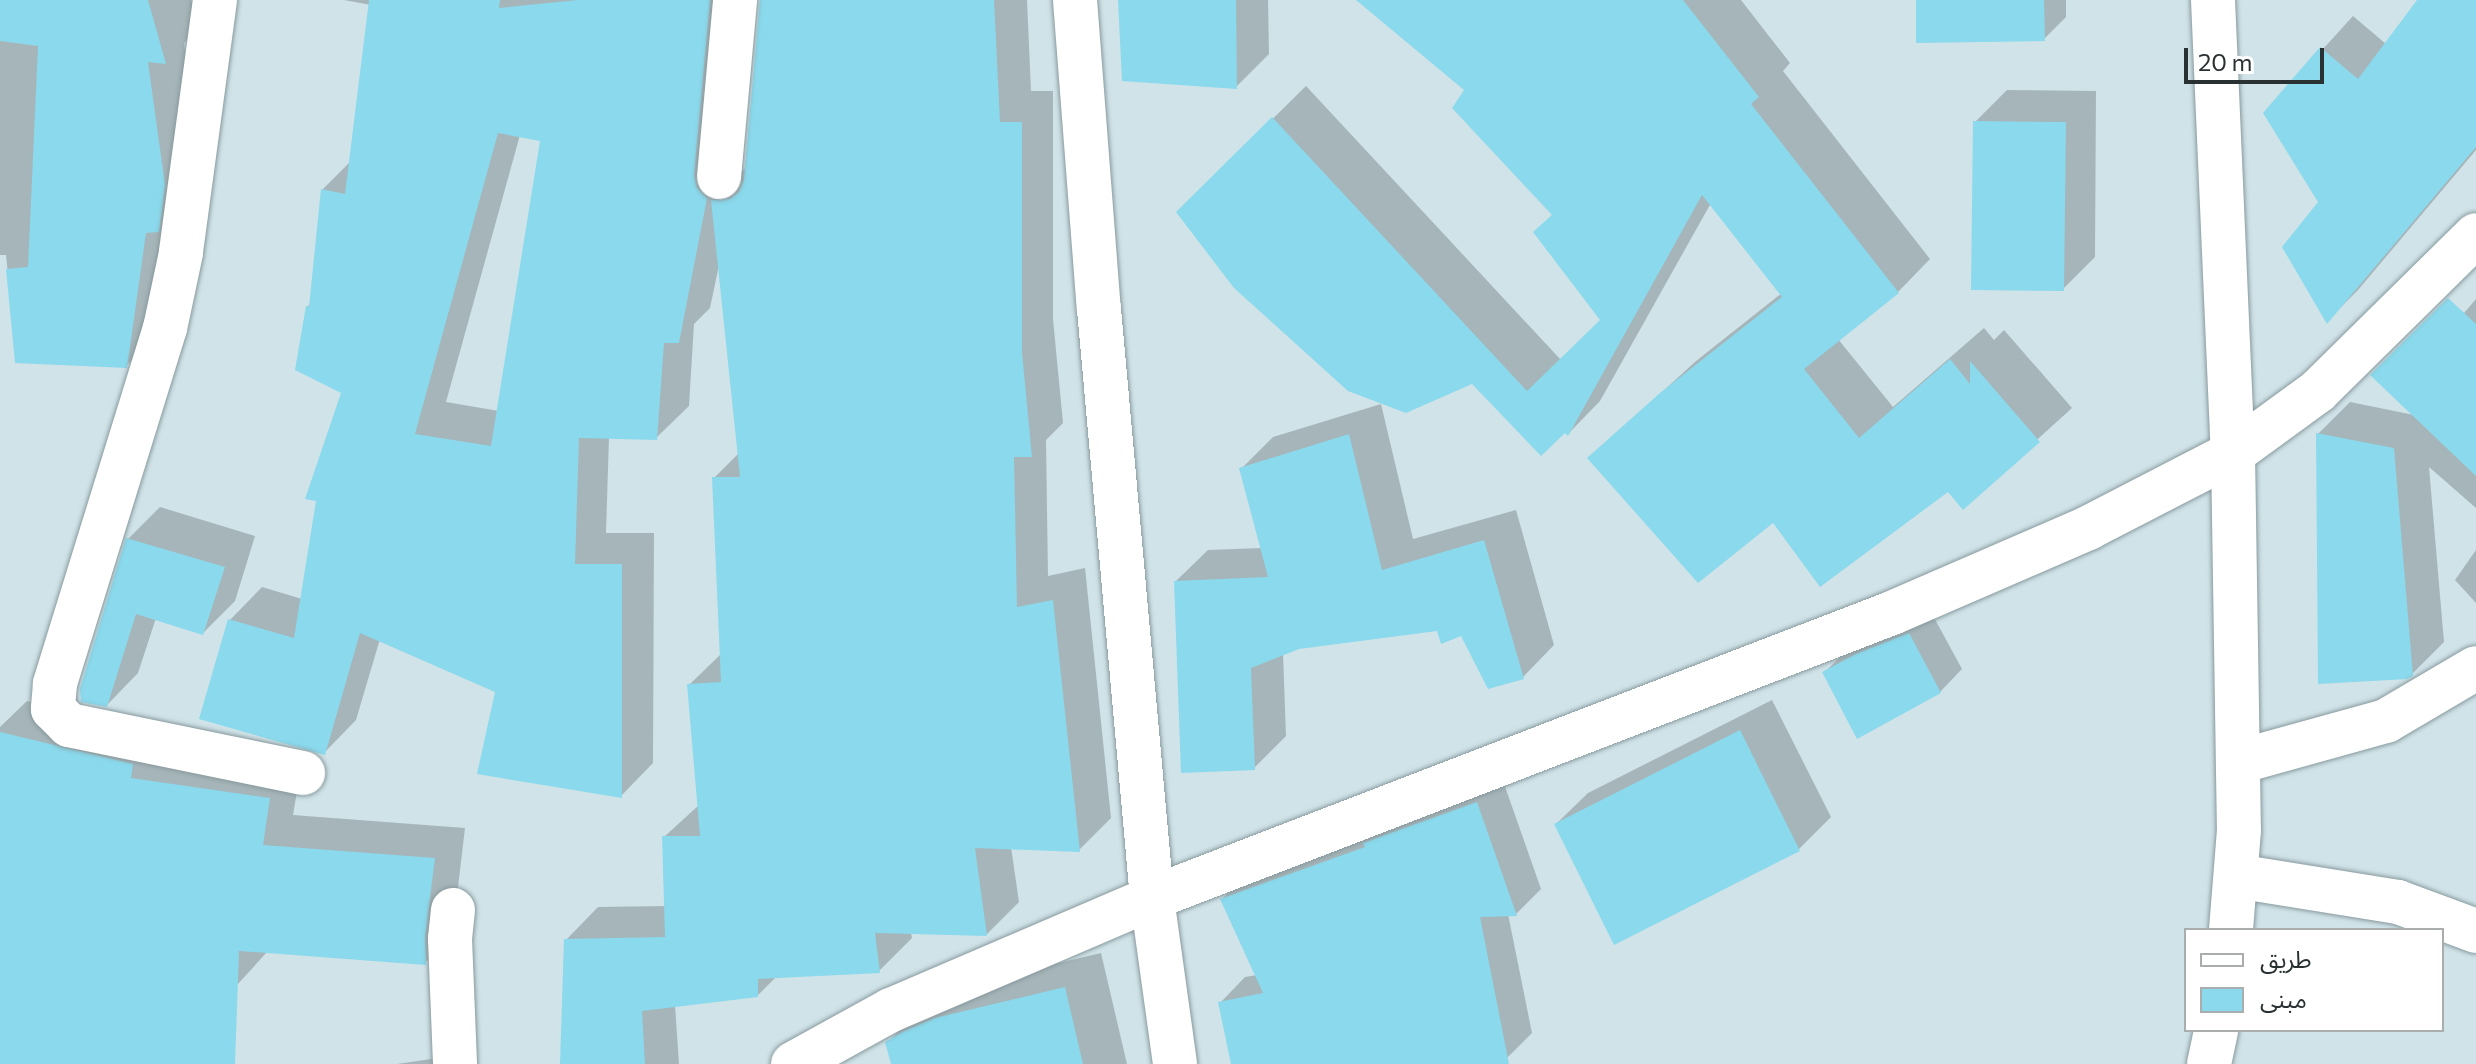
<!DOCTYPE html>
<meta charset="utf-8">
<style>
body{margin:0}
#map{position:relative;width:2476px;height:1064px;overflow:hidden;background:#d0e3e8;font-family:Commissioner,"Noto Sans Arabic",sans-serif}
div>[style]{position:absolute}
.shadow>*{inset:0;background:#0003}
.building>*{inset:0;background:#8ad9ec}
.roads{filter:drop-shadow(0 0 2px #889a9e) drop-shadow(0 0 2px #889a9e)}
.minor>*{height:44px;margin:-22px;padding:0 22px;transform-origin:22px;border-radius:22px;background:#fff}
span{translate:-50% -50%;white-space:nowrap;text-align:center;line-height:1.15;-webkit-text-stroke:6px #fff;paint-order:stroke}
.legend{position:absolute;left:2184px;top:928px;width:260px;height:104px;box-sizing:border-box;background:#fff;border:2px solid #aaadad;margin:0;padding:10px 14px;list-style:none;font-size:24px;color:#2a3133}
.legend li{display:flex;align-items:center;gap:16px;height:40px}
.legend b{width:40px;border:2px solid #aaadad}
.scale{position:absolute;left:2184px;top:48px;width:140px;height:36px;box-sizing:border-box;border:4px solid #2a3133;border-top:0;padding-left:10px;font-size:24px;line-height:28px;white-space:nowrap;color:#2a3133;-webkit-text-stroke:6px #fff;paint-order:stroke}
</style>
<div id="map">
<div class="shadow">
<div style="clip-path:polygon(0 0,191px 0,199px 28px,184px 43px,198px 149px,160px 331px,126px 366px,17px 361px,6px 255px,0 255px)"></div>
<div style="clip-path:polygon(evenodd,344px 0,738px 0,736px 178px,745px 168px,761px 0,1027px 0,1031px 91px,1053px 91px,1053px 319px,1063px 423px,1046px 440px,1048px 576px,1085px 568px,1111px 818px,1079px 850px,1011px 847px,1019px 902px,987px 934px,911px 932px,912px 938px,879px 971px,777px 976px,758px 995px,675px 1005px,679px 1064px,562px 1064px,566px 940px,598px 907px,666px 906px,664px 837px,699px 805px,689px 685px,722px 653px,714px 478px,739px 453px,719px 265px,710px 308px,694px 324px,689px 406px,656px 438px,609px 437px,606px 533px,654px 533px,653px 763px,621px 796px,497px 690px,380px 639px,356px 720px,324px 753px,230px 620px,262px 587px,302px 599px,344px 392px,307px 307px,311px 303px,323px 189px,351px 161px,371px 5px,344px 0,520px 135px,542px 140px,499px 411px,446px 402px,520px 135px)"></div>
<div style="clip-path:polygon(1120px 0,1268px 0,1269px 54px,1236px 87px)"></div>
<div style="clip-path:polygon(1359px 0,1741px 0,1790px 63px,1783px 71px,1930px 259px,1898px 292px,1838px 339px,1893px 407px,1984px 328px,1994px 340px,2004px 330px,2072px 408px,1963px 507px,1948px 489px,1773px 520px,1590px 458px,1696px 361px,1782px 293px,1711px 203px,1600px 401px,1568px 434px,1178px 212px,1306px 86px,1561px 360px,1602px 320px,1535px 232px,1553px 214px,1466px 90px)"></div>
<div style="clip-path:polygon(1918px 0,2066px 0,2066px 17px,2044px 39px)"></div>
<div style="clip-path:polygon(2419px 0,2476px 0,2476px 150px,2358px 290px,2327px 321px,2321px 203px,2265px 113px,2353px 16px,2386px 44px)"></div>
<div style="clip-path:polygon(2007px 90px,2096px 91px,2095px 257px,2063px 289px,1975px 122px)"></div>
<div style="clip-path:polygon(2476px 299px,2476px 508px,2429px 467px,2444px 642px,2412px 674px,2318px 434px,2350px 402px,2414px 415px,2394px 395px)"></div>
<div style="clip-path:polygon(1381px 404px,1413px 539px,1516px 510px,1554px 645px,1523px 677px,1462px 633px,1438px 629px,1298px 647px,1283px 653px,1286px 736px,1254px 768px,1176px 581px,1208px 550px,1262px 548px,1241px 469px,1273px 437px)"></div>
<div style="clip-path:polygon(160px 507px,255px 536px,235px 601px,203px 633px,156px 618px,138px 673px,107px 705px,82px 689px,128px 539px)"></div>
<div style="clip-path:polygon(2476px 550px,2476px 603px,2455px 580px)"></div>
<div style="clip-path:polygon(1931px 612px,1962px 669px,1940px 692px,1824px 673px,1846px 651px)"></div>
<div style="clip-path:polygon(1772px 700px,1831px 817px,1799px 849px,1615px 942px,1556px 824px,1588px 793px)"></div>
<div style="clip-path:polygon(27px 701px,301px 768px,293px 815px,465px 828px,456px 904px,456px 932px,425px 963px,268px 951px,237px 985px,219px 1064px,0 1064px,0 727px)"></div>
<div style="clip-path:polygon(1502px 778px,1541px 889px,1516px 914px,1508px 914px,1532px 1033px,1507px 1058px,1479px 1064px,1233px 1064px,1221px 1002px,1245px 977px,1257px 975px,1222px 899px,1247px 874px)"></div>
<div style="clip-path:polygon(1101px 953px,1127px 1064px,893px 1064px,888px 1042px,924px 1006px,973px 983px)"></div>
<div style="clip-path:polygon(465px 1054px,467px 1064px,397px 1064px)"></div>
</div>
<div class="building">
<div style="clip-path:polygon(0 0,148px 0,166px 64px,148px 62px,165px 185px,159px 232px,146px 233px,127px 368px,15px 363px,6px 269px,28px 267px,38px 46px,0 41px)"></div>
<div style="clip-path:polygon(evenodd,369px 0,500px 0,499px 8px,578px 0,710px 0,694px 175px,697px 188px,707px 198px,679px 343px,664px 343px,657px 440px,579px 438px,575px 564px,622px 564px,622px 798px,477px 774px,495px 692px,360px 633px,325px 755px,199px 719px,228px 619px,294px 638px,316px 501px,305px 499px,341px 393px,295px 370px,306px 306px,309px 307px,321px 189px,345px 194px,369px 0,498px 133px,540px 141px,491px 446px,415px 434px,498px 133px)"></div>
<div style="clip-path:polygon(760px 0,994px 0,1000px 122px,1022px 122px,1022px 352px,1032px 457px,1014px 457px,1017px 607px,1053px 600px,1080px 852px,975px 848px,987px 936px,875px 933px,880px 973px,758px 979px,758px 997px,642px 1011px,645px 1064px,560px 1064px,564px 939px,665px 937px,662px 836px,700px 836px,687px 684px,721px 682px,712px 477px,740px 477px,711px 200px,730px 199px,739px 192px,744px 180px)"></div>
<div style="clip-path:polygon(1118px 0,1236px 0,1237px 89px,1122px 81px)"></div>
<div style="clip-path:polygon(1356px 0,1683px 0,1759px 97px,1751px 104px,1899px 293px,1804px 369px,1859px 438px,1950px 359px,1970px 384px,1970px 361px,2040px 442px,1963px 510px,1948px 492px,1820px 587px,1773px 523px,1698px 583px,1587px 458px,1660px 393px,1782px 297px,1702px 195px,1568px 436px,1565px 433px,1541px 456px,1472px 384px,1406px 413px,1348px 391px,1234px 288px,1176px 212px,1272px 117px,1527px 391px,1600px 320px,1533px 232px,1552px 215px,1452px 108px,1464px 90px)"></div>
<div style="clip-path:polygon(1916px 0,2044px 0,2045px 41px,1916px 43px)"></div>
<div style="clip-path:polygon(2417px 0,2476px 0,2476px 147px,2327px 324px,2282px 247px,2318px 202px,2263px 113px,2320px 47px,2358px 79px)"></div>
<div style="clip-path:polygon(1973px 121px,2066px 122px,2064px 291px,1971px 290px)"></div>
<div style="clip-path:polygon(2448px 298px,2476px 324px,2476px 476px,2370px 375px)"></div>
<div style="clip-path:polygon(2316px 433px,2394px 448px,2413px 676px,2407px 679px,2318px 684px)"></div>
<div style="clip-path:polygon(1349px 434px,1382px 570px,1484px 540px,1524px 679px,1488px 689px,1461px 636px,1441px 644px,1437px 631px,1299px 649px,1251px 668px,1255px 770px,1181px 773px,1174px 581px,1268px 577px,1239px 468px)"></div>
<div style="clip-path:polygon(126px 538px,225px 567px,203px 635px,136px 614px,107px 707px,81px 702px,80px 689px)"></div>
<div style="clip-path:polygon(1909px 633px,1941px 693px,1857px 739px,1822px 672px,1856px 654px)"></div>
<div style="clip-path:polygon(1740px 730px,1800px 851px,1614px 945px,1554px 824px)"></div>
<div style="clip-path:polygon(0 732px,133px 764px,131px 778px,270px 798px,263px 845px,435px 858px,425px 937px,426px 965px,239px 951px,235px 1064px,0 1064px)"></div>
<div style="clip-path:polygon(1477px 802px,1517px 916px,1480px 917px,1509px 1064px,1231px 1064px,1218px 1002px,1263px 993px,1220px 899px,1365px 847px,1363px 843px)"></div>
<div style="clip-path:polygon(1065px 987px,1083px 1064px,891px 1064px,885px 1042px,902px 1032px,935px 1018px)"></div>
</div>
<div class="roads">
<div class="minor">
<div style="left:215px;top:0;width:255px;rotate:97.7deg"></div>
<div style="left:181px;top:253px;width:77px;rotate:102deg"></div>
<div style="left:165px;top:328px;width:373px;rotate:107.2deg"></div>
<div style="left:55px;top:684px;width:25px;rotate:95deg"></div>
<div style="left:53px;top:709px;width:23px;rotate:45deg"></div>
<div style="left:69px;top:725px;width:239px;rotate:11.6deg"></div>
<div style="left:1075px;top:0;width:310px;rotate:85.6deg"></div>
<div style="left:1099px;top:309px;width:591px;rotate:84.86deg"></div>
<div style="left:1152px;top:898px;width:168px;rotate:82.1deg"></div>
<div style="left:2213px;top:0;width:453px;rotate:87.5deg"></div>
<div style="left:2233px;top:453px;width:377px;rotate:89.1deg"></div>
<div style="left:2239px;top:830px;width:100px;rotate:94.6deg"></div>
<div style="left:719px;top:177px;width:178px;rotate:-84.8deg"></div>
<div style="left:2238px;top:762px;width:154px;rotate:-15.5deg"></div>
<div style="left:2386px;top:721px;width:104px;rotate:-30.5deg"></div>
<div style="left:2236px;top:876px;width:164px;rotate:9.1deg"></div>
<div style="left:2398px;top:902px;width:83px;rotate:20.4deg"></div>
<div style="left:453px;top:910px;width:29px;rotate:96deg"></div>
<div style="left:450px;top:939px;width:125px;rotate:87.7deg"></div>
<div style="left:793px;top:1064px;width:112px;rotate:-28.9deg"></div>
<div style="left:891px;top:1010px;width:284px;rotate:-23.2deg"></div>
<div style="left:1152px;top:898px;width:793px;rotate:-21.06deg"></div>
<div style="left:1892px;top:613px;width:214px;rotate:-23.4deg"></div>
<div style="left:2088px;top:528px;width:163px;rotate:-27.3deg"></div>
<div style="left:2233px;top:453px;width:105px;rotate:-36.1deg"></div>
<div style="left:2318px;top:391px;width:222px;rotate:-44.6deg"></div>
<div style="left:2209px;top:1064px;width:35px;rotate:-78deg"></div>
</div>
</div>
<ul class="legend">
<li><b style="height:10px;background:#fff"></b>طريق</li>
<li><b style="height:22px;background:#8ad9ec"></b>مبنى</li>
</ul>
<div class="scale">20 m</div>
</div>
